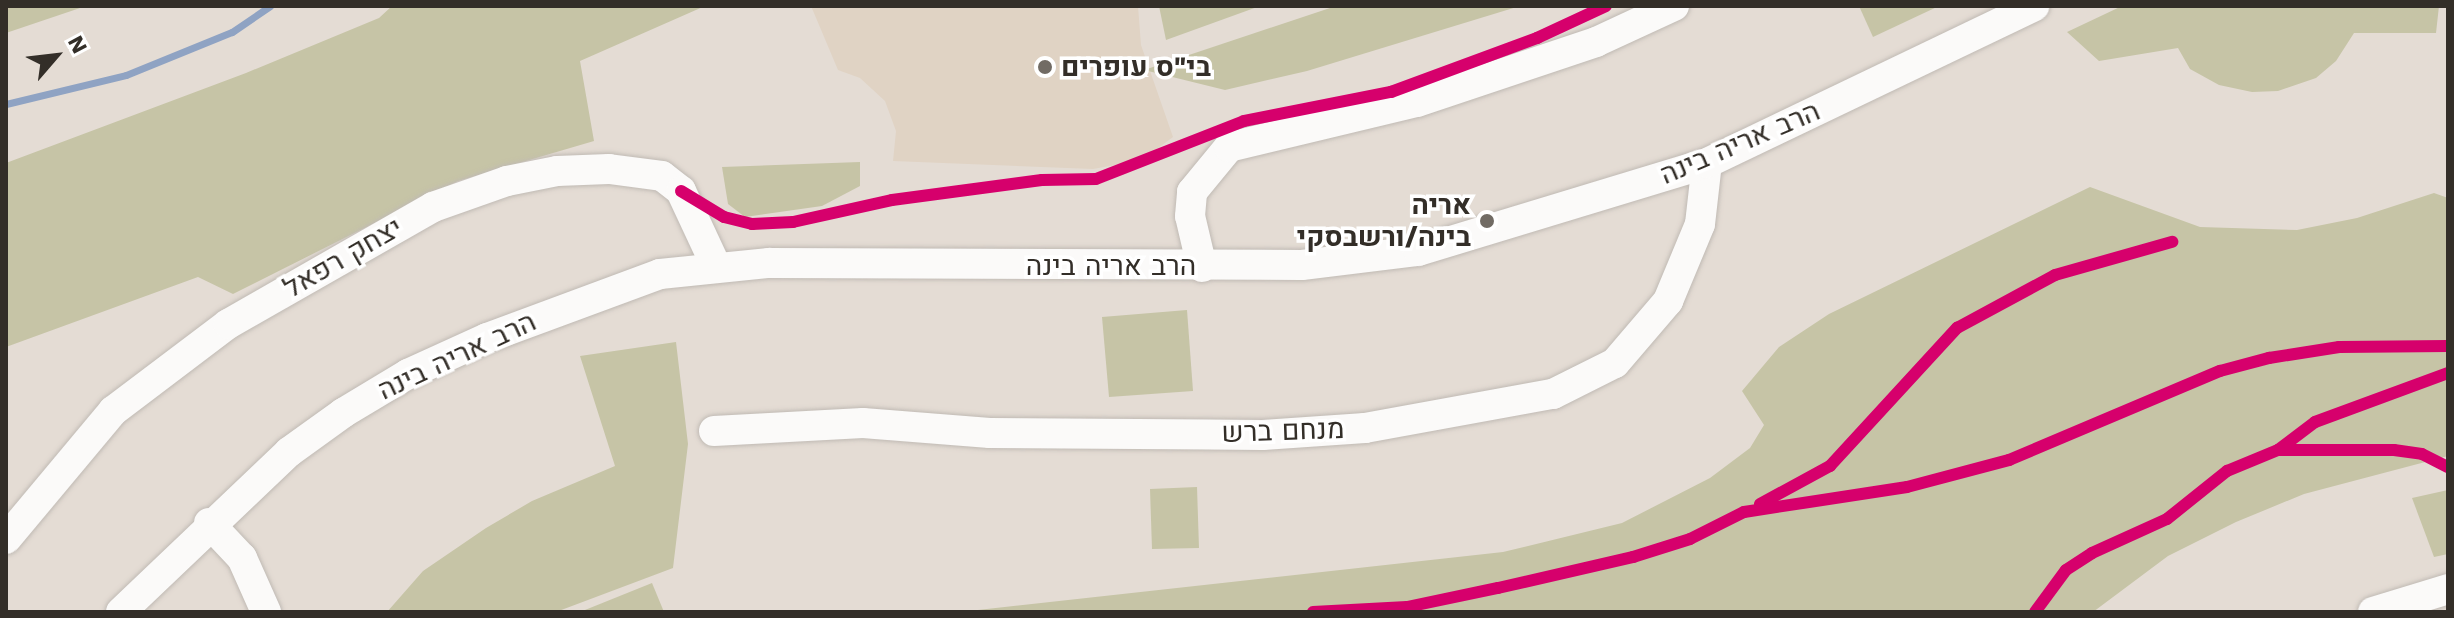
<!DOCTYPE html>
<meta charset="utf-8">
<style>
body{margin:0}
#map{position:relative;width:2454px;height:618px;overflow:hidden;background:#e4dcd4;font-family:"Work Sans",Heebo,sans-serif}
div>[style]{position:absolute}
.built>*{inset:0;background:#e0d3c4}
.green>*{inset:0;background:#c6c4a6}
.stream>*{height:7px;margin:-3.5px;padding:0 3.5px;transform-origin:3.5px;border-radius:3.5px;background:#8fa3c3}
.roads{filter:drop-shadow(0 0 2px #c0bab4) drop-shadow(0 0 2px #c0bab4)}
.minor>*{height:30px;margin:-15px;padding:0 15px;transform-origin:15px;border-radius:15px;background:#fbfaf9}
.cycleway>*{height:12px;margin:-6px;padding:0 6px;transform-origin:6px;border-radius:6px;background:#d6006c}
.dots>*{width:22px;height:22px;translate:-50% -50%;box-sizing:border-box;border:4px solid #fff;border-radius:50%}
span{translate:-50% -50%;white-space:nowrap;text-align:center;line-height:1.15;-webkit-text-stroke:7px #fff;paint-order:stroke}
.poi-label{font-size:28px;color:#332e28;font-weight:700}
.left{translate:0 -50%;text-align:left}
.right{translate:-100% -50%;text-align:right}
.street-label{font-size:28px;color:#332e28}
.frame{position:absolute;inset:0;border:8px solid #332e28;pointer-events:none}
.north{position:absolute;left:16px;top:16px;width:80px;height:80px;-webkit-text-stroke:6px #fff;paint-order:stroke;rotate:62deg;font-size:22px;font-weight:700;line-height:32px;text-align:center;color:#332e28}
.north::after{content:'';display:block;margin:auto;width:28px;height:36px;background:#332e28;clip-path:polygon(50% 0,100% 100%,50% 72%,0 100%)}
</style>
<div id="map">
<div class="built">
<div style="clip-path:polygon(811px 6px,1138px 6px,1141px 45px,1173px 137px,1142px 160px,1093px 169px,893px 161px,896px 131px,885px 101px,860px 78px,838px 70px)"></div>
</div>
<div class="green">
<div style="clip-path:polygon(6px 6px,86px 6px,6px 33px)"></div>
<div style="clip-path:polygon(392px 6px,705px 6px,580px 61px,594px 141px,458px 181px,233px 294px,198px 277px,6px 347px,6px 163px,246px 73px,379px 18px)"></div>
<div style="clip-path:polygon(1159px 6px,1260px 6px,1166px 40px)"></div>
<div style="clip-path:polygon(1336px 6px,1520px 6px,1307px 71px,1225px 90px,1144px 70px)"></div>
<div style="clip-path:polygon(1859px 6px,1939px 6px,1873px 37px)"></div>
<div style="clip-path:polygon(2122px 6px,2439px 6px,2436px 33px,2354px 33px,2336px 61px,2316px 78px,2278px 91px,2252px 92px,2219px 85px,2190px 69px,2178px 48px,2099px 61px,2067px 32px)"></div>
<div style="clip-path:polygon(860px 162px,860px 186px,822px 206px,745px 217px,728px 204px,722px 167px)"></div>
<div style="clip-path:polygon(2090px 187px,2200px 227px,2297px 230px,2357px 218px,2434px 193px,2448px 198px,2448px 456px,2304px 494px,2236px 522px,2168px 556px,2093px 612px,960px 612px,1503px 552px,1622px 523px,1710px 478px,1750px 448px,1764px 425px,1742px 391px,1779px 347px,1829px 314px)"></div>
<div style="clip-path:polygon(1187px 310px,1193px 391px,1109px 397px,1102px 317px)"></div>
<div style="clip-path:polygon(676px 342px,688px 444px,673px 568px,556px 612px,387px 612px,423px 571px,486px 528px,532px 501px,615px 466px,580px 356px)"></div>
<div style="clip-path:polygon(1197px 487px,1199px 548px,1152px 549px,1150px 489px)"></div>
<div style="clip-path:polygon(2448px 490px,2448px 554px,2434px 557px,2412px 498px)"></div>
<div style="clip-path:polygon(652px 583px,664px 612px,580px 612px)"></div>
</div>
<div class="stream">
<div style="left:6px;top:104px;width:123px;rotate:-13.6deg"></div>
<div style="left:126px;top:75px;width:114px;rotate:-22.1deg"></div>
<div style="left:232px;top:32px;width:46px;rotate:-34.4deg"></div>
</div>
<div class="roads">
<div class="minor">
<div style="left:1202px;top:267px;width:52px;rotate:-103.2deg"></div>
<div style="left:1190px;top:216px;width:24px;rotate:-85deg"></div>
<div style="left:1192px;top:192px;width:58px;rotate:-50.6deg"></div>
<div style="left:1229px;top:147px;width:193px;rotate:-13.5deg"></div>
<div style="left:1417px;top:102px;width:189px;rotate:-18.5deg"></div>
<div style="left:1596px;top:42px;width:86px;rotate:-24.8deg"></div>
<div style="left:714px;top:431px;width:149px;rotate:-3.1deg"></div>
<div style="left:863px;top:423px;width:127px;rotate:4.5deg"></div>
<div style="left:990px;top:433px;width:273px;rotate:0.4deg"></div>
<div style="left:1263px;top:435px;width:102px;rotate:-3.9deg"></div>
<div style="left:1365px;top:428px;width:191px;rotate:-10.3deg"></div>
<div style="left:1553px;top:394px;width:69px;rotate:-26.6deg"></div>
<div style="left:1615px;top:363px;width:82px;rotate:-49.5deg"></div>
<div style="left:1668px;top:301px;width:83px;rotate:-67.4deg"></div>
<div style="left:1700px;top:224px;width:61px;rotate:-83.5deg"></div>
<div style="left:209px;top:523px;width:48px;rotate:46.7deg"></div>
<div style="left:242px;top:558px;width:59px;rotate:66deg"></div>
<div style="left:6px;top:539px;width:167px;rotate:-50.1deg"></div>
<div style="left:113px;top:411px;width:144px;rotate:-37.1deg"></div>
<div style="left:228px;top:324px;width:236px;rotate:-29.7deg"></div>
<div style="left:433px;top:207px;width:78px;rotate:-19.4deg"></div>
<div style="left:507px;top:181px;width:51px;rotate:-11.3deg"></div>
<div style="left:557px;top:171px;width:52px;rotate:-2.2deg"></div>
<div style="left:609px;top:169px;width:53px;rotate:7.5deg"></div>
<div style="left:662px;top:176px;width:24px;rotate:38deg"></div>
<div style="left:681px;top:191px;width:81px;rotate:65deg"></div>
<div style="left:121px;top:612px;width:232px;rotate:-43.6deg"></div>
<div style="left:289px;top:452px;width:67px;rotate:-35.8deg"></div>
<div style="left:343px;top:413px;width:76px;rotate:-31deg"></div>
<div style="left:408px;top:374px;width:87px;rotate:-24.5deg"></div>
<div style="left:487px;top:338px;width:184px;rotate:-20.3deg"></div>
<div style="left:660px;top:274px;width:110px;rotate:-5.8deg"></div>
<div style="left:769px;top:263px;width:533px;rotate:0.21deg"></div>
<div style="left:1302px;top:265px;width:117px;rotate:-6.9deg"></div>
<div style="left:1418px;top:251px;width:302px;rotate:-16.9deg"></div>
<div style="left:1707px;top:163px;width:363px;rotate:-25.6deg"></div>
<div style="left:2373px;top:612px;width:78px;rotate:-17deg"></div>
</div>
</div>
<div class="cycleway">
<div style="left:681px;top:191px;width:50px;rotate:31.2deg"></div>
<div style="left:724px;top:217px;width:29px;rotate:14deg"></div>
<div style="left:752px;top:224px;width:41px;rotate:-2.8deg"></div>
<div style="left:793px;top:222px;width:101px;rotate:-12.5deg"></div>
<div style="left:892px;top:200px;width:151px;rotate:-7.6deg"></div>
<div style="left:1042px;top:180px;width:54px;rotate:-1.1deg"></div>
<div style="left:1096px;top:179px;width:159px;rotate:-21.4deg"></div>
<div style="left:1244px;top:121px;width:150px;rotate:-11.2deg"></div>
<div style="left:1391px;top:92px;width:156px;rotate:-20.3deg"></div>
<div style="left:1537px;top:38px;width:76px;rotate:-24.9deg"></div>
<div style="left:2278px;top:450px;width:46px;rotate:-37.1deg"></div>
<div style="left:2315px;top:422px;width:142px;rotate:-20.2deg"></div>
<div style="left:1760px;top:504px;width:80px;rotate:-28.5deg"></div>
<div style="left:1830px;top:466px;width:188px;rotate:-47.4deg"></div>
<div style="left:1957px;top:328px;width:111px;rotate:-28.4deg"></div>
<div style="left:2055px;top:275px;width:122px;rotate:-15.8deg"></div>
<div style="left:1313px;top:612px;width:94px;rotate:-3deg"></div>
<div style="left:1407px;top:607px;width:93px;rotate:-11.8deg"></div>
<div style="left:1498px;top:588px;width:139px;rotate:-12.9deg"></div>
<div style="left:1633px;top:557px;width:60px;rotate:-17.5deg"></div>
<div style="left:1690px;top:539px;width:60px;rotate:-26.6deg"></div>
<div style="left:1744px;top:512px;width:165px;rotate:-8.7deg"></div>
<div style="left:1907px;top:487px;width:106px;rotate:-14.8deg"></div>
<div style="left:2009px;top:460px;width:229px;rotate:-22.9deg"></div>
<div style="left:2220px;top:371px;width:51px;rotate:-14.9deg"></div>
<div style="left:2269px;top:358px;width:71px;rotate:-8.9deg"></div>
<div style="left:2339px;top:347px;width:109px;rotate:-0.5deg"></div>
<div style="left:2035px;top:612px;width:52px;rotate:-53.6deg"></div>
<div style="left:2066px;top:570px;width:31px;rotate:-33deg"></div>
<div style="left:2092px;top:553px;width:82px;rotate:-24.4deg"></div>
<div style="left:2167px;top:519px;width:77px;rotate:-38.7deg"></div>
<div style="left:2227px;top:471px;width:55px;rotate:-22.4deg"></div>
<div style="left:2278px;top:450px;width:116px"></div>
<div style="left:2394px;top:450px;width:28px;rotate:8deg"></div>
<div style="left:2422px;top:454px;width:29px;rotate:27deg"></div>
</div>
<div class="dots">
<div style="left:1045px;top:67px;background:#716b64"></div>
<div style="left:1487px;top:221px;background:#716b64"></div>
</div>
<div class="poi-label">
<span class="left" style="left:1061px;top:67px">בי"ס עופרים</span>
<span class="right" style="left:1471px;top:221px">אריה<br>בינה/ורשבסקי</span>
</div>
<div class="street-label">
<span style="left:1740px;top:143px;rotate:-23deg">הרב אריה בינה</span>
<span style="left:343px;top:258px;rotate:-30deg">יצחק רפאל</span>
<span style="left:1111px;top:266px">הרב אריה בינה</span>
<span style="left:457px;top:356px;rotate:-25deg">הרב אריה בינה</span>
<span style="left:1283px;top:431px;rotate:-2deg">מנחם ברש</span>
</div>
<div class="frame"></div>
<div class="north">N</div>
</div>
